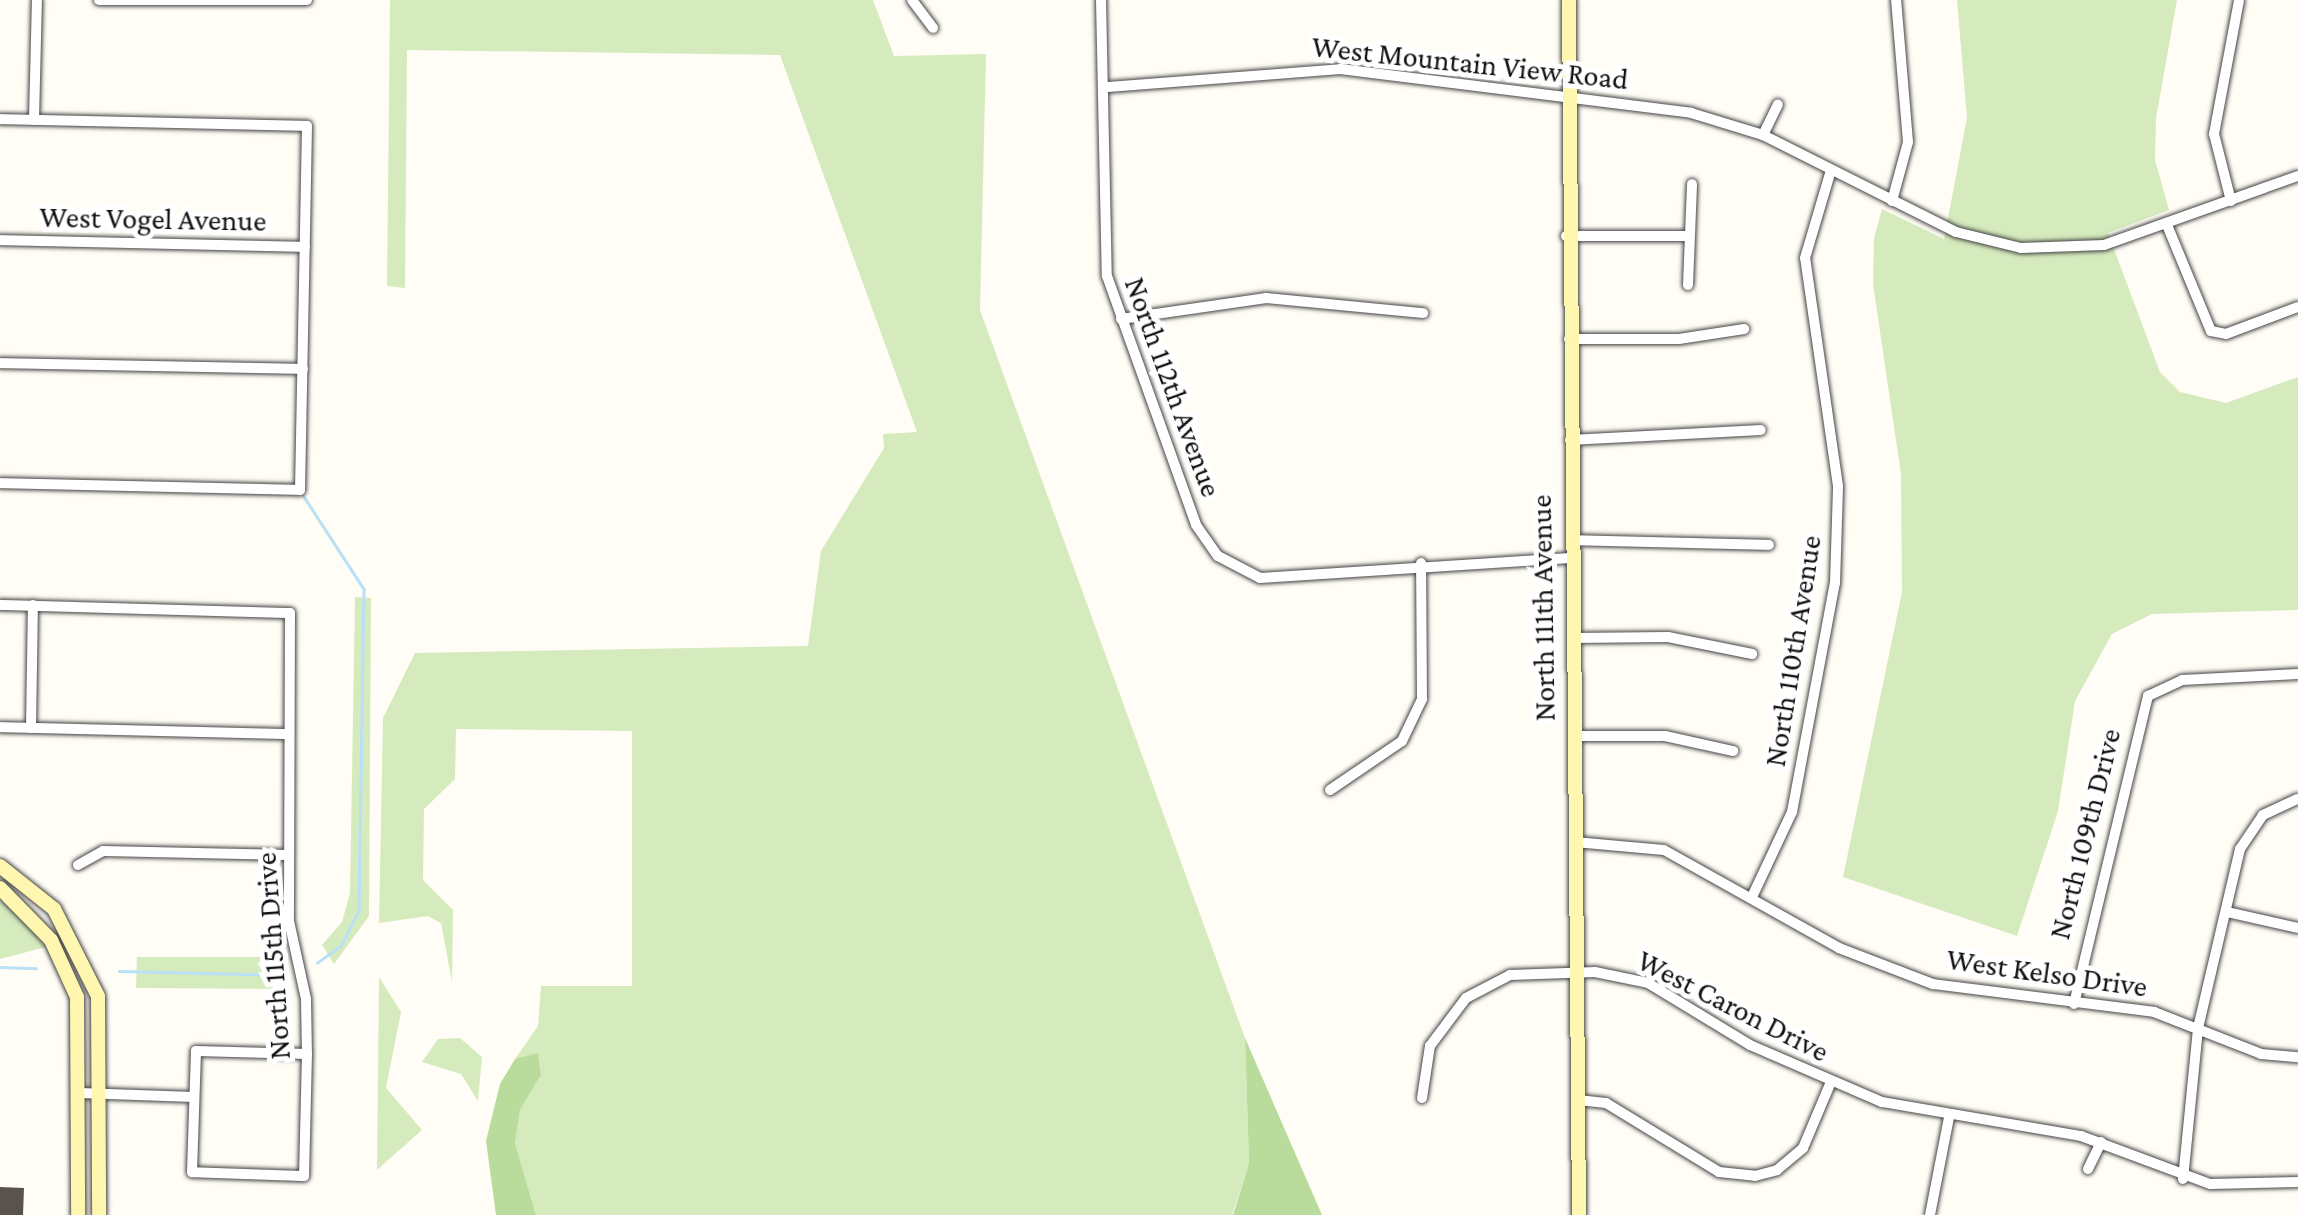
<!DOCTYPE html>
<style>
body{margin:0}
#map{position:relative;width:2298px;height:1215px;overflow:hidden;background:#fffdf5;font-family:"Crimson Pro",serif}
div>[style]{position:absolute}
.green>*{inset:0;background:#d5ebbd}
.forest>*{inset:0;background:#b9dc9c}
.stream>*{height:2.5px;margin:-1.25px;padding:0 1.25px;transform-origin:1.25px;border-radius:1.25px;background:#b9e0f7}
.building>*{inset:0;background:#5a524d}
.roads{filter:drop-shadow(0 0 2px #444) drop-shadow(0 0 2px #444)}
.street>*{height:10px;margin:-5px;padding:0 5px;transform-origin:5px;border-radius:5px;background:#fff}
.secondary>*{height:14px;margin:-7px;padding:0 7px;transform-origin:7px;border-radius:7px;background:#fff6b0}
span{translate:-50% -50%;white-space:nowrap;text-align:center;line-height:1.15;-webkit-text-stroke:10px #fff;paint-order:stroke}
.street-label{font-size:30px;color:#111}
</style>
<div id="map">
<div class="green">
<div style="clip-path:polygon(390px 0,873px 0,894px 56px,986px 54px,980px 310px,1245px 1038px,1249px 1163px,1232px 1215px,536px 1215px,515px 1143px,520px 1110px,541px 1075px,538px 1054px,515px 1059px,538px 1026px,541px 986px,632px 986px,632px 731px,456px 729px,455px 779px,424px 809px,423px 880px,453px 910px,452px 982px,441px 923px,428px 916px,379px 923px,383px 718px,415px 653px,808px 646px,821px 551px,884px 448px,883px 434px,917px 432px,780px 55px,407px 50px,405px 288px,387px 286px)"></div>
<div style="clip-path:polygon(1957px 0,2177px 0,2156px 118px,2155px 160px,2169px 210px,2108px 233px,2160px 372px,2180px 392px,2226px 403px,2298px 377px,2298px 610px,2152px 614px,2112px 634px,2075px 701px,2058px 811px,2017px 936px,1843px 877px,1902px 592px,1901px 474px,1873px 284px,1874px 238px,1882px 209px,1944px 239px,1967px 118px)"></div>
<div style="clip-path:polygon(355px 597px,371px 598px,369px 916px,334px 964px,322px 945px,342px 922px,350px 893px)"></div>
<div style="clip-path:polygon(0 901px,20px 915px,46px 947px,0 959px)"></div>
<div style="clip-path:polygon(137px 957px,273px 957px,274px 989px,136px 988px)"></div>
<div style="clip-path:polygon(379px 977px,401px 1012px,386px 1088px,422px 1130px,377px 1170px)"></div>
<div style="clip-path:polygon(460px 1038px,482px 1057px,478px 1101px,461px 1074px,422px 1062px,438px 1039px)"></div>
</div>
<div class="forest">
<div style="clip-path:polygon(1245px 1038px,1322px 1215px,1233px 1215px,1249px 1163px)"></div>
<div style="clip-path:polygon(538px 1053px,541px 1075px,520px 1110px,515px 1143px,536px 1215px,496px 1215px,486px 1141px,500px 1084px,515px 1059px)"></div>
</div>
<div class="stream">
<div style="left:301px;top:492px;width:116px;rotate:57deg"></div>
<div style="left:364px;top:589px;width:322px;rotate:90.9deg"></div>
<div style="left:359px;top:911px;width:39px;rotate:117deg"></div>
<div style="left:341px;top:946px;width:29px;rotate:144deg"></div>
<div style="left:0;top:967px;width:36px;rotate:2deg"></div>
<div style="left:119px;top:971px;width:167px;rotate:1.4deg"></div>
</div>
<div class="building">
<div style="clip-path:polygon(0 1187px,24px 1188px,23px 1215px,0 1215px)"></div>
</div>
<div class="roads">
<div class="street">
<div style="left:99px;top:0;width:208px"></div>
<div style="left:912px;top:0;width:35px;rotate:53deg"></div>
<div style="left:1101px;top:0;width:276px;rotate:88.8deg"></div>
<div style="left:1107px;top:276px;width:264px;rotate:70.3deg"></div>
<div style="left:1196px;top:525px;width:38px;rotate:55deg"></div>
<div style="left:1218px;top:556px;width:47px;rotate:27.6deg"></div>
<div style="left:1260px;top:578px;width:311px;rotate:-3.7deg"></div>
<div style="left:1108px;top:87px;width:233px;rotate:-4.4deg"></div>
<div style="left:1340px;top:69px;width:354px;rotate:7.1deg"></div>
<div style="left:1691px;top:113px;width:75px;rotate:17deg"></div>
<div style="left:1763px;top:135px;width:216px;rotate:26.7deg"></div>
<div style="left:1956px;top:232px;width:67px;rotate:13.8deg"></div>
<div style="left:2021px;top:248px;width:83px;rotate:-2.1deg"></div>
<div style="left:2104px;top:245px;width:206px;rotate:-19.6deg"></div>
<div style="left:0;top:119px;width:307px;rotate:1.3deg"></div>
<div style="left:307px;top:126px;width:364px;rotate:91.1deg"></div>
<div style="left:300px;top:490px;width:300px;rotate:-178.7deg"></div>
<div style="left:34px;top:120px;width:120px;rotate:-88.6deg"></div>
<div style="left:1763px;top:135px;width:34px;rotate:-64deg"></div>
<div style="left:1892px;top:201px;width:61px;rotate:-74.8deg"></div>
<div style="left:1908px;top:142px;width:143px;rotate:-94.8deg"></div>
<div style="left:2231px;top:201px;width:69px;rotate:-104.2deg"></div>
<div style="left:2214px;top:134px;width:136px;rotate:-79.4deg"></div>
<div style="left:2167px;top:225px;width:115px;rotate:67.5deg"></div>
<div style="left:2211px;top:331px;width:15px;rotate:11deg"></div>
<div style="left:2226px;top:334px;width:77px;rotate:-20.6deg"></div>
<div style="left:1566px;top:236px;width:119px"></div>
<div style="left:0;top:240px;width:305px;rotate:1.3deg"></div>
<div style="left:1688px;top:285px;width:101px;rotate:-87.7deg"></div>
<div style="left:1121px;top:319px;width:147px;rotate:-8.2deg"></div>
<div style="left:1266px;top:298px;width:158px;rotate:5.5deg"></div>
<div style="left:1569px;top:339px;width:110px"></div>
<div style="left:1679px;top:339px;width:66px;rotate:-8.7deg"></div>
<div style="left:0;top:363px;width:303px;rotate:1.1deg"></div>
<div style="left:1570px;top:440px;width:191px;rotate:-3deg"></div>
<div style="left:1571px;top:540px;width:198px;rotate:1.4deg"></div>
<div style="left:0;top:605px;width:290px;rotate:1.6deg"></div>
<div style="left:290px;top:613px;width:308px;rotate:90.2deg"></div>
<div style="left:289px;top:921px;width:80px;rotate:77.7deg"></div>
<div style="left:306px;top:999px;width:55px;rotate:89deg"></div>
<div style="left:307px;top:1054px;width:122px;rotate:91.4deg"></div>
<div style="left:304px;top:1176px;width:112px;rotate:-178deg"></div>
<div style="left:192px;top:1172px;width:121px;rotate:-88.1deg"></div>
<div style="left:196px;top:1051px;width:111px;rotate:1.5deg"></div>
<div style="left:1572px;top:638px;width:96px;rotate:-0.6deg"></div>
<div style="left:1668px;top:637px;width:86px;rotate:11.4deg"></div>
<div style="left:0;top:727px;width:289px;rotate:1.4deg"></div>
<div style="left:31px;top:728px;width:123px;rotate:-89.1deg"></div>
<div style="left:1573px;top:736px;width:92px"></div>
<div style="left:1665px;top:736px;width:70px;rotate:12.4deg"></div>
<div style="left:1330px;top:790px;width:87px;rotate:-34.2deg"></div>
<div style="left:1402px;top:741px;width:47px;rotate:-64.5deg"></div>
<div style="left:1422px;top:699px;width:136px;rotate:-90.4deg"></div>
<div style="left:1575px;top:842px;width:89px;rotate:5.1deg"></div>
<div style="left:1664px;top:850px;width:201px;rotate:29.2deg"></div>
<div style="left:1839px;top:948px;width:101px;rotate:21deg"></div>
<div style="left:1933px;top:984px;width:223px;rotate:7.2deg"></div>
<div style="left:2154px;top:1012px;width:115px;rotate:21.4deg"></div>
<div style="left:2261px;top:1054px;width:37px;rotate:5deg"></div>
<div style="left:78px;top:865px;width:29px;rotate:-29deg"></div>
<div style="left:103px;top:851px;width:186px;rotate:1.2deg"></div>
<div style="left:1752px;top:897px;width:94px;rotate:-64.8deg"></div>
<div style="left:1792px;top:812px;width:233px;rotate:-79.4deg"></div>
<div style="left:1835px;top:583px;width:97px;rotate:-88.2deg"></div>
<div style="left:1838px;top:486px;width:230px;rotate:-98.2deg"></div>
<div style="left:1805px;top:258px;width:92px;rotate:-73.5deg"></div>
<div style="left:2227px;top:912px;width:73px;rotate:12.7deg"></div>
<div style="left:2074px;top:1004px;width:317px;rotate:-76.5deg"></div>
<div style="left:2148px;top:696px;width:38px;rotate:-25deg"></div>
<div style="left:2182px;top:680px;width:116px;rotate:-3deg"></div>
<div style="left:80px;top:1093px;width:114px;rotate:2deg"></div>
<div style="left:1422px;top:1098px;width:53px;rotate:-81.3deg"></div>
<div style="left:1430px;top:1046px;width:60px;rotate:-53.1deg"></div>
<div style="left:1466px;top:998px;width:50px;rotate:-27.6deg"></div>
<div style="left:1510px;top:975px;width:85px;rotate:-2deg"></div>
<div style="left:1595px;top:972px;width:54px;rotate:11.7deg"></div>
<div style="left:1648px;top:983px;width:119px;rotate:31.3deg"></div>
<div style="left:1750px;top:1045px;width:144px;rotate:23.4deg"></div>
<div style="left:1882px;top:1102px;width:202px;rotate:9.7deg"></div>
<div style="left:2081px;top:1136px;width:138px;rotate:20.4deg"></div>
<div style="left:2210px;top:1184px;width:88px;rotate:-1.3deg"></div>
<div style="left:1578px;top:1100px;width:28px;rotate:6deg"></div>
<div style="left:1606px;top:1103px;width:132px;rotate:31.4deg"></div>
<div style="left:1719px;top:1172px;width:36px;rotate:6deg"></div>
<div style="left:1755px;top:1176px;width:23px;rotate:-15deg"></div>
<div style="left:1777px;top:1170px;width:34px;rotate:-40deg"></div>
<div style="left:1803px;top:1148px;width:69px;rotate:-67.1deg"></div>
<div style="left:2088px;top:1169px;width:30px;rotate:-64deg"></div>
<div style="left:2183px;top:1179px;width:152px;rotate:-84.3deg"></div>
<div style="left:2198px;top:1028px;width:184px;rotate:-76.8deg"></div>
<div style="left:2240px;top:849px;width:41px;rotate:-55.9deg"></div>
<div style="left:2263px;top:815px;width:38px;rotate:-25deg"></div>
<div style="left:1930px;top:1215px;width:100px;rotate:-79deg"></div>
</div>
<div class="secondary">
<div style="left:1569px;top:0;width:1215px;rotate:89.53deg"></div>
<div style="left:0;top:866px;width:69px;rotate:38.5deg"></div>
<div style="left:54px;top:909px;width:97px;rotate:63.2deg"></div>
<div style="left:98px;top:996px;width:219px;rotate:89.7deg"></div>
<div style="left:0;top:888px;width:73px;rotate:45.6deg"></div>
<div style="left:51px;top:940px;width:63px;rotate:65.5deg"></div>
<div style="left:77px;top:997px;width:218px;rotate:89.7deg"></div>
</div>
</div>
<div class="street-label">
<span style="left:1470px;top:63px;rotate:6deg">West Mountain View Road</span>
<span style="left:153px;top:219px;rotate:1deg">West Vogel Avenue</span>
<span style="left:1173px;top:387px;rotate:70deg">North 112th Avenue</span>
<span style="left:1543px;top:608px;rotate:-91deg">North 111th Avenue</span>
<span style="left:1793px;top:651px;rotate:-81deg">North 110th Avenue</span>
<span style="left:2085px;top:834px;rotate:-76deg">North 109th Drive</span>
<span style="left:273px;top:956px;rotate:-94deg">North 115th Drive</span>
<span style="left:2047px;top:973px;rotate:8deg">West Kelso Drive</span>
<span style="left:1733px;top:1006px;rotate:27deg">West Caron Drive</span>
</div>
</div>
